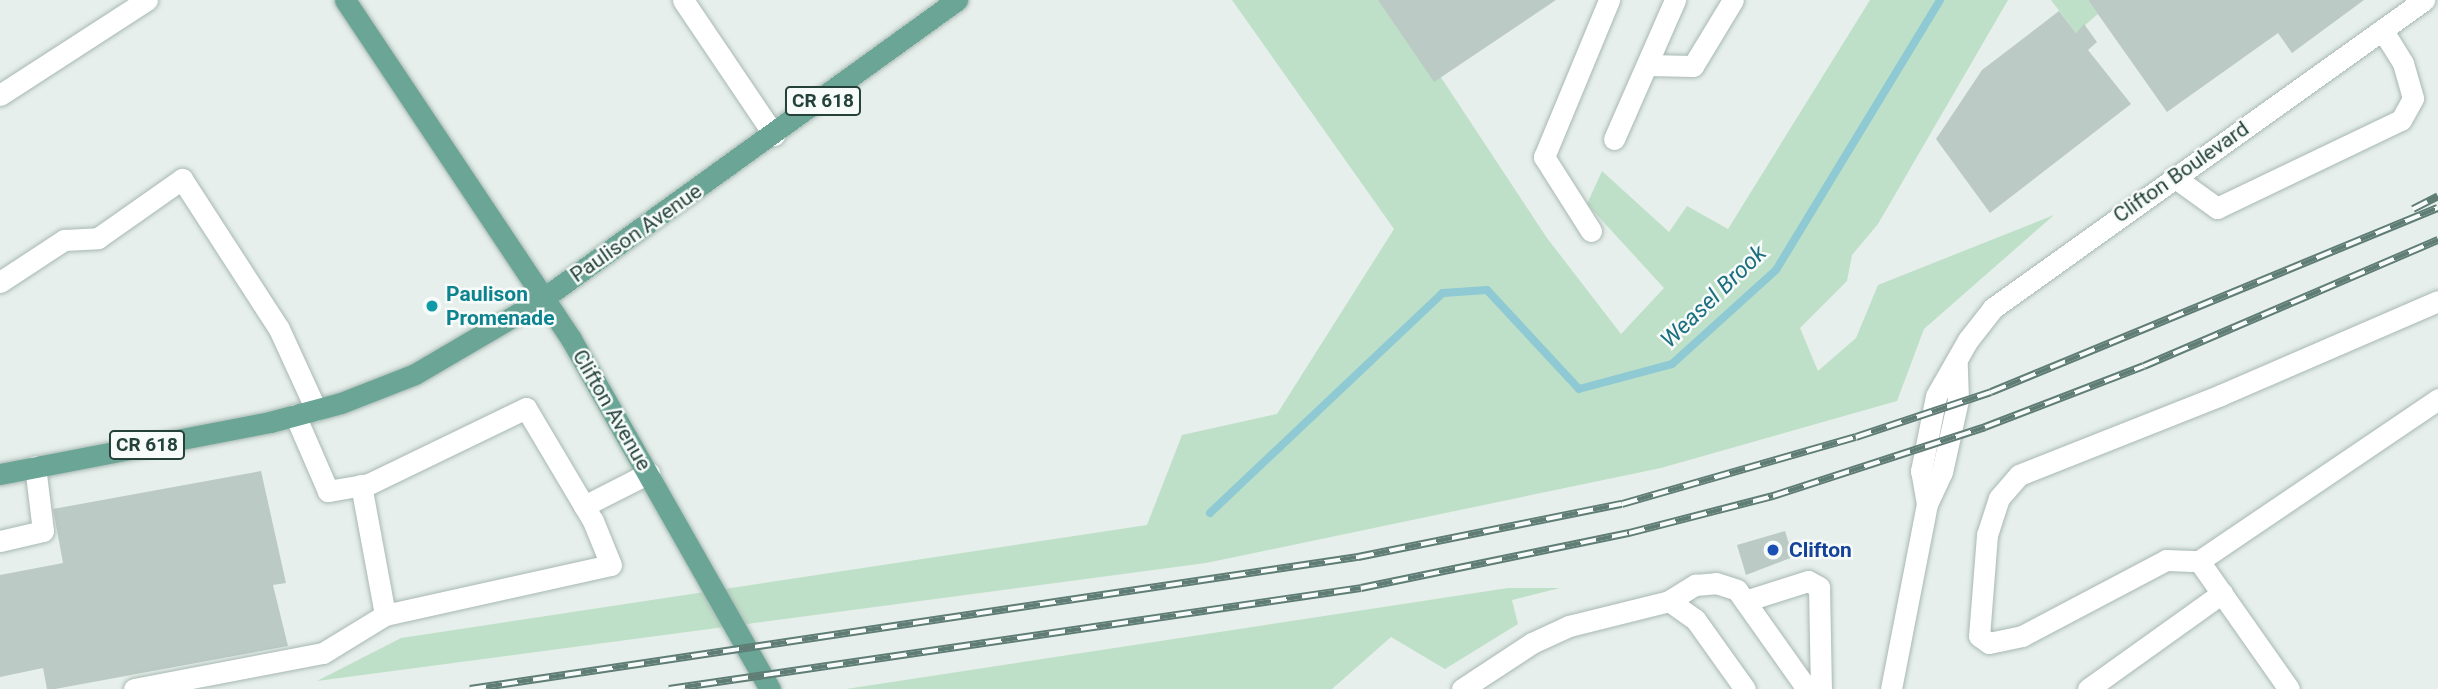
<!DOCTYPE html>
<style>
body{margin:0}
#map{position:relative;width:2438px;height:689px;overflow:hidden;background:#e6efeb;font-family:Roboto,sans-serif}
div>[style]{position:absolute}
.green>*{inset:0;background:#bfe0c8}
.stream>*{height:8px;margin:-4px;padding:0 4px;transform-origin:4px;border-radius:4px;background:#8ec9d4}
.building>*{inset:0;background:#bbcac4}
.roads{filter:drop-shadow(0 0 2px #a8b8b2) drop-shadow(0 0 2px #a8b8b2)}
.minor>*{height:21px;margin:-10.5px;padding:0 10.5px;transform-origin:10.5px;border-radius:10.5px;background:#fff}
.major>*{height:21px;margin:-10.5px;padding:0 10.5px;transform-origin:10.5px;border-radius:10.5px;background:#6aa596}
.rail>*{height:8px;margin-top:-4px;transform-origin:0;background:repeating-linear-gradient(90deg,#f7fbf9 0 16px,#5f7d75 0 32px);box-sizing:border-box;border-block:2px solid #5f7d75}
.dots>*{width:19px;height:19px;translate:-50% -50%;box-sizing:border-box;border:4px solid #f7fbf9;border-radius:50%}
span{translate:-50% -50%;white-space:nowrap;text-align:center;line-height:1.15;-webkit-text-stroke:5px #f7fbf9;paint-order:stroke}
.shield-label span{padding:2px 5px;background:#f7fbf9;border:2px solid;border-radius:5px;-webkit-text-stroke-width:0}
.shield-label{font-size:19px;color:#24423a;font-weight:700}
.street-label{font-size:21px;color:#24423a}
.culture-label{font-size:21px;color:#0d838f;font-weight:700}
.left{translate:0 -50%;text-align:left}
.transit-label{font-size:21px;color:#164399;font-weight:700}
.water-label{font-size:23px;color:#1c6f80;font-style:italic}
</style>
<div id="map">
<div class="green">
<div style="clip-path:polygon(1232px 0,1390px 0,1547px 238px,1621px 334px,1664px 288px,1587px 204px,1602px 171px,1669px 232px,1687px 206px,1728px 229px,1870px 0,2008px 0,1878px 224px,1852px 255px,1847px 281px,1800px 328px,1818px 371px,1856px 338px,1878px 285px,2054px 215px,1924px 329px,1897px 401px,1661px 468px,1206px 563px,317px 681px,401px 638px,1147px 525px,1182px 435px,1277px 414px,1394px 229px)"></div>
<div style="clip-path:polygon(2051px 0,2088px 0,2098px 14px,2076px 33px)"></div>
<div style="clip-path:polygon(1508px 588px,1560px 588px,1512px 600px,1518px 624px,1445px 669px,1391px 637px,1332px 689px,846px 689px)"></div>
</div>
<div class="stream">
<div style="left:1210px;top:513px;width:320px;rotate:-43.4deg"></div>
<div style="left:1443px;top:293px;width:44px;rotate:-3.9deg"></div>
<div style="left:1487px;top:290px;width:135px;rotate:47.1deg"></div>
<div style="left:1579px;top:389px;width:96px;rotate:-15deg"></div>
<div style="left:1672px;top:364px;width:140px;rotate:-42.1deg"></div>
<div style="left:1776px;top:270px;width:316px;rotate:-58.7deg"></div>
</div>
<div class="building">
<div style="clip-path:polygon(1378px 0,1556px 0,1434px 82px)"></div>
<div style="clip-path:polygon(2088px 0,2364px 0,2292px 53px,2278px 33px,2167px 112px)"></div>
<div style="clip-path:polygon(2059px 11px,2076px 33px,2084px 24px,2097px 42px,2088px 50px,2131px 104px,1990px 213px,1936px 139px,1982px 70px)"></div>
<div style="clip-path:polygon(261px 471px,286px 583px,273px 585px,288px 646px,55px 689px,47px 689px,43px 668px,0 677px,0 575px,63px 563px,53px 509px)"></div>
<div style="clip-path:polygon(1785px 531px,1793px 557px,1746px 575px,1737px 545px)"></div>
</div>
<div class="roads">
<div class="minor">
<div style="left:683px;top:0;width:163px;rotate:56deg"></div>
<div style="left:1647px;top:65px;width:46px;rotate:1.2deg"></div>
<div style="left:1693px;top:66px;width:77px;rotate:-58.8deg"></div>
<div style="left:0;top:95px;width:175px;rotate:-32.9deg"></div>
<div style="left:1614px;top:139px;width:152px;rotate:-66.3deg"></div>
<div style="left:2174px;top:177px;width:53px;rotate:35.8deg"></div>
<div style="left:2217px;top:208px;width:204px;rotate:-25.6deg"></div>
<div style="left:2401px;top:120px;width:25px;rotate:-61deg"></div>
<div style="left:2413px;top:98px;width:36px;rotate:-106deg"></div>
<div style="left:2403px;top:63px;width:39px;rotate:-122deg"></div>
<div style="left:1591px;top:231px;width:88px;rotate:-122.4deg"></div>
<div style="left:1544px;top:157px;width:170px;rotate:-67.5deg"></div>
<div style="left:0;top:282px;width:77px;rotate:-33.3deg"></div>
<div style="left:64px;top:240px;width:34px;rotate:-3deg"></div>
<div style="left:98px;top:238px;width:103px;rotate:-35.1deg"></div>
<div style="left:182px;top:179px;width:179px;rotate:57.1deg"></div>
<div style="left:279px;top:329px;width:89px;rotate:65.4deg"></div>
<div style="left:2438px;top:301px;width:236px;rotate:156.6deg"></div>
<div style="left:2221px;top:395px;width:217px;rotate:158.4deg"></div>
<div style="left:2019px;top:475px;width:30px;rotate:131deg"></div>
<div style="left:1999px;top:498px;width:39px;rotate:108deg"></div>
<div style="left:1987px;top:535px;width:101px;rotate:94.5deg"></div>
<div style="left:1979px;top:636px;width:12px;rotate:35deg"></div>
<div style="left:1989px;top:643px;width:34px;rotate:-12deg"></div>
<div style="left:2022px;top:636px;width:163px;rotate:-27.8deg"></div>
<div style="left:2166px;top:560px;width:33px;rotate:2deg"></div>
<div style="left:2199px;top:561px;width:289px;rotate:-34.1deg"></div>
<div style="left:361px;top:485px;width:132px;rotate:79.5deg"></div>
<div style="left:1927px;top:504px;width:34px;rotate:-100deg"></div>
<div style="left:1921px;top:471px;width:76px;rotate:-78.7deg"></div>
<div style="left:1936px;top:396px;width:64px;rotate:-60.3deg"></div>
<div style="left:1968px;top:340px;width:41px;rotate:-52deg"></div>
<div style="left:1993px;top:308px;width:530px;rotate:-35.55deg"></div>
<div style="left:584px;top:506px;width:73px;rotate:-26.9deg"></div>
<div style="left:0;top:541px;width:44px;rotate:-13.1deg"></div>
<div style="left:43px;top:531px;width:65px;rotate:-97deg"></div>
<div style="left:2199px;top:561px;width:156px;rotate:54.9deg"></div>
<div style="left:1669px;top:601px;width:31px;rotate:-32deg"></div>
<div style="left:1695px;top:585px;width:21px;rotate:-5deg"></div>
<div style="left:1716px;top:583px;width:22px;rotate:18deg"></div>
<div style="left:1737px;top:590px;width:121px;rotate:54.7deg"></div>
<div style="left:1745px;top:601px;width:66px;rotate:-17.6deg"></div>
<div style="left:1808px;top:581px;width:13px;rotate:29deg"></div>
<div style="left:1819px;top:587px;width:102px;rotate:88.9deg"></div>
<div style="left:134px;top:689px;width:192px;rotate:-10.8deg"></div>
<div style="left:323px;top:653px;width:73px;rotate:-31.5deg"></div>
<div style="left:385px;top:615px;width:231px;rotate:-12.5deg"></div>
<div style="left:611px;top:565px;width:48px;rotate:-112.2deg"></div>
<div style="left:593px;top:521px;width:131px;rotate:-120.7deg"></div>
<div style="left:526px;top:408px;width:174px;rotate:154.2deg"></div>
<div style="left:369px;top:484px;width:42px;rotate:170.3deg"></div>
<div style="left:328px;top:491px;width:83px;rotate:-113.5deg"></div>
<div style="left:1462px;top:689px;width:84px;rotate:-33.3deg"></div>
<div style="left:1532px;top:643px;width:41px;rotate:-24.7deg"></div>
<div style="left:1569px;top:626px;width:103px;rotate:-14deg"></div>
<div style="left:1669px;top:601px;width:32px;rotate:35deg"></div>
<div style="left:1695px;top:619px;width:86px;rotate:54.5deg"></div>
<div style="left:1891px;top:689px;width:188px;rotate:-79deg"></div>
<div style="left:1927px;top:504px;width:35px;rotate:-65deg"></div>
<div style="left:1942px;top:472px;width:74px;rotate:-77.5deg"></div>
<div style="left:1958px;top:400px;width:38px;rotate:-92deg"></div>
<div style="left:2088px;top:689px;width:165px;rotate:-35.6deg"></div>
</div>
<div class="major">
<div style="left:345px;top:0;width:407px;rotate:56.3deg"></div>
<div style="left:571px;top:339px;width:403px;rotate:60.4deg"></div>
<div style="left:0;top:474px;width:275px;rotate:-10.9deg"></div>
<div style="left:270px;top:422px;width:73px;rotate:-15deg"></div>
<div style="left:341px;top:403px;width:79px;rotate:-21.4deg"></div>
<div style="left:415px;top:374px;width:146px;rotate:-30.4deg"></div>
<div style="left:541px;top:300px;width:513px;rotate:-35.8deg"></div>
</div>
</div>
<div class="rail">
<div style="left:2413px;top:209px;width:28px;rotate:-27deg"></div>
<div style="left:470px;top:689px;width:898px;rotate:-8.46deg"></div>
<div style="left:1358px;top:557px;width:269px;rotate:-11.4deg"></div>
<div style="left:1622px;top:504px;width:243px;rotate:-16deg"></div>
<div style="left:1856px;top:437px;width:142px;rotate:-18.4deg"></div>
<div style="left:1991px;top:392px;width:483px;rotate:-22.4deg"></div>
<div style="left:669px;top:689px;width:699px;rotate:-8.3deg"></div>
<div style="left:1361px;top:588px;width:274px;rotate:-11.6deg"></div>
<div style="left:1629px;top:533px;width:149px;rotate:-14.4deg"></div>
<div style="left:1773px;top:496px;width:223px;rotate:-18deg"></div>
<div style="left:1985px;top:427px;width:170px;rotate:-21deg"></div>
<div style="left:2144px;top:366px;width:320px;rotate:-23.2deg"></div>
</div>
<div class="dots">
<div style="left:432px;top:306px;background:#0f9aa8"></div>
<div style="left:1773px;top:550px;background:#1a4fb4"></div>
</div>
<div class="shield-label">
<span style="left:823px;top:101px">CR 618</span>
<span style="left:147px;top:445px">CR 618</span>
</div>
<div class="street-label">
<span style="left:2181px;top:172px;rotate:-35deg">Clifton Boulevard</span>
<span style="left:636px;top:233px;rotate:-35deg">Paulison Avenue</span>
<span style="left:612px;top:410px;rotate:60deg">Clifton Avenue</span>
</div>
<div class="culture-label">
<span class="left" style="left:446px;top:306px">Paulison<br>Promenade</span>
</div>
<div class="transit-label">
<span class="left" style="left:1789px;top:550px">Clifton</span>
</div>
<div class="water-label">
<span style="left:1714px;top:297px;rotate:-44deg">Weasel Brook</span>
</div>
</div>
